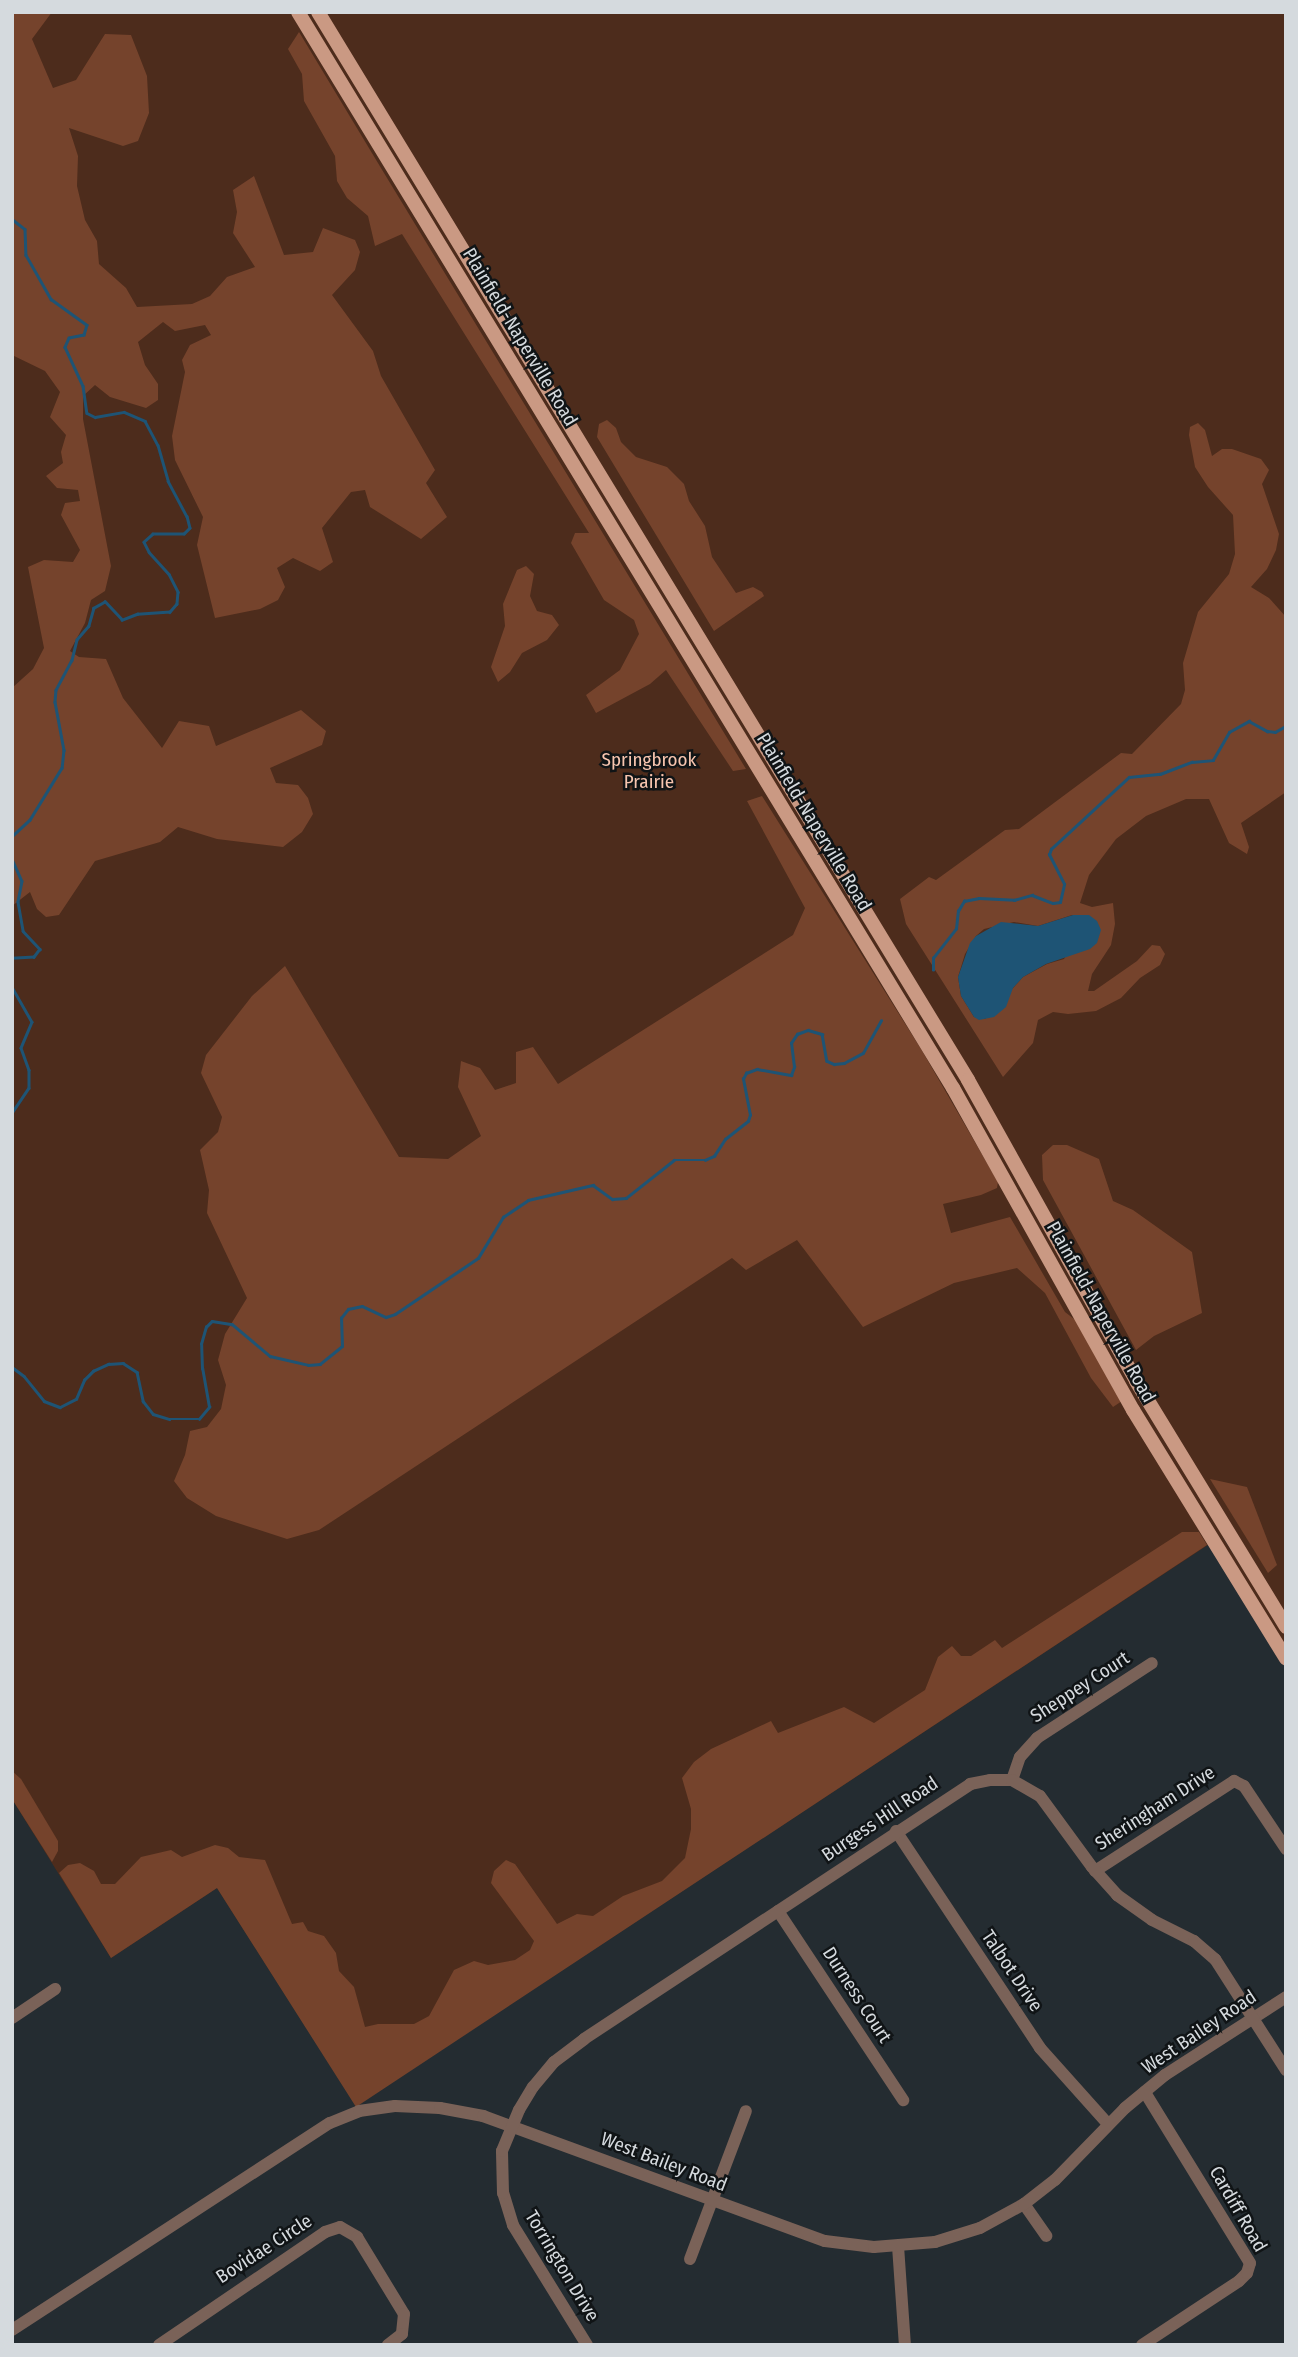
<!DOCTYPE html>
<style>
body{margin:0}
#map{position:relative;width:1298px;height:2357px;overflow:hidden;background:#242c31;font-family:"Fira Sans Condensed",sans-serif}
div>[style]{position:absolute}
.green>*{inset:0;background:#4d2c1c}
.forest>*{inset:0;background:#75432c}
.water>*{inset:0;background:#1e5475}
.stream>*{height:2.5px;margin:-1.25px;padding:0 1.25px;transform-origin:1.25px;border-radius:1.25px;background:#1e5475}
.minor>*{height:12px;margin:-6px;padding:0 6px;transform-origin:6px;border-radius:6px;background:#7a6258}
.major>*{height:14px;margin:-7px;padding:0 7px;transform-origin:7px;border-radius:7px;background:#ca9983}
span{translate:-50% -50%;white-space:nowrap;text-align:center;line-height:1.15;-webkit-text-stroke:5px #101416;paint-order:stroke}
.street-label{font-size:19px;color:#d5dade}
.park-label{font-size:19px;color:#f7c5af}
.frame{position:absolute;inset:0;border:14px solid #d5dade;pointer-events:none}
</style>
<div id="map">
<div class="green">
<div style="clip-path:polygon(12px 12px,1286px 12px,1286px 1615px,1222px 1536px,1286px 1637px,1286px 1648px,1217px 1539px,356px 2106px,217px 1888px,111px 1958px,12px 1799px)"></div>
</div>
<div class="forest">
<div style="clip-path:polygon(12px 12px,52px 12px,32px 39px,53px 88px,76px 80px,105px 34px,131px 35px,147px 76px,149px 113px,138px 141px,123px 146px,69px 128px,78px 156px,77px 186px,85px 220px,97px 241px,99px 264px,126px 288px,137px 307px,192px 304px,210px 296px,227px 277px,255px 267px,233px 233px,237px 212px,233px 190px,254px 176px,284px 255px,313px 252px,323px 228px,355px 240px,360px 252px,355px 270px,332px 295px,373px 351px,381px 376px,435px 470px,426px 483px,447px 517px,421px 539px,370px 507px,365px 490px,351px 492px,322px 528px,333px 562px,320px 571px,293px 558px,277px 568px,285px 587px,278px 600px,260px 609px,215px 618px,197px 545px,203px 517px,175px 460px,172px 436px,185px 372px,182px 360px,190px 345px,211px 335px,205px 325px,175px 331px,163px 322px,138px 342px,145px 365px,158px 384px,158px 400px,146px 408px,110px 397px,95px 385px,83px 396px,83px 419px,111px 566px,105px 591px,91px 600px,85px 623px,70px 651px,79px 657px,106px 659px,123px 698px,162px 748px,179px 721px,209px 726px,216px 746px,301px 710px,326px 731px,322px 745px,270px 768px,276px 783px,298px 785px,308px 798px,313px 814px,302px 832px,283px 847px,217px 839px,178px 827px,160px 842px,95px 861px,59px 915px,46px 917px,37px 909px,30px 892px,12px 906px,12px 688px,33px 669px,44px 648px,28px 567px,44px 560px,73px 562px,80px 550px,61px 515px,65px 503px,80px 501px,78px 490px,57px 488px,46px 476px,63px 463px,61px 452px,66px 435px,50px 417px,60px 392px,45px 371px,12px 355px)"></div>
<div style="clip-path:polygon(299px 32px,384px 173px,746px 769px,733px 771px,666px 670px,650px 684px,596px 713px,586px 695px,620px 670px,639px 634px,634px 620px,604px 600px,571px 543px,575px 533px,589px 533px,402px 234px,375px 246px,368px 216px,347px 198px,337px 181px,335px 156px,304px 101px,302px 74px,288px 49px)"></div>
<div style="clip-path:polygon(607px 420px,616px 428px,621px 442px,636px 457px,667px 467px,684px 484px,689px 501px,705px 526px,712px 557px,736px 593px,753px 587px,762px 592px,764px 596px,714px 631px,597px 437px,599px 424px)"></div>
<div style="clip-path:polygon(evenodd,1198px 423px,1205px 430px,1212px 456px,1222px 449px,1232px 449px,1261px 459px,1269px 470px,1262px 484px,1279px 534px,1276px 550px,1267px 569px,1251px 587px,1269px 598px,1286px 617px,1286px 792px,1241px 823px,1249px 847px,1247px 854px,1229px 843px,1209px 799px,1186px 799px,1146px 816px,1116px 839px,1089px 875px,1080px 903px,1092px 907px,1113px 903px,1115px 924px,1111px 945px,1092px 974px,1088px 991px,1094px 991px,1137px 961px,1152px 945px,1160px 946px,1165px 954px,1160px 965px,1140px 978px,1121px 998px,1096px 1011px,1068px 1014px,1053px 1012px,1038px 1020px,1033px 1043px,1003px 1077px,906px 924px,900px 899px,929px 877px,936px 880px,1005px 830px,1019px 829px,1121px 753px,1132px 754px,1181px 704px,1185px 690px,1183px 663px,1198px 612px,1229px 574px,1235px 554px,1233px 515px,1208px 487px,1195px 467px,1189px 435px,1190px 427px,1198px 423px,1072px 915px,1089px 915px,1064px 959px,1047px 964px,1023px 977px,985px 1019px,974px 1017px,961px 996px,958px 977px,965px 954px,976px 936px,984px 929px,1014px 922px,1038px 926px,1072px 915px)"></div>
<div style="clip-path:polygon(526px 566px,534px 574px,530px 596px,537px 611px,552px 615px,559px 625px,547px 640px,522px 653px,510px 672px,498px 682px,491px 667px,505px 626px,503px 604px,517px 570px)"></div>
<div style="clip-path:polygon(762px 796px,921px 1049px,998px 1182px,997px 1188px,981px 1195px,943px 1204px,951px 1233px,1010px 1217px,1065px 1312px,1078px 1322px,1122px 1401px,1113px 1407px,1091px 1378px,1045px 1293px,1017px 1268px,954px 1283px,863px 1327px,797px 1240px,746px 1270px,732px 1258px,319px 1530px,287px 1539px,216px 1516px,187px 1498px,174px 1481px,185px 1455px,190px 1431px,207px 1427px,221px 1409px,226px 1385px,218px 1360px,225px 1334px,247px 1298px,207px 1213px,209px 1190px,200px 1150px,218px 1132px,222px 1117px,201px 1073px,206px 1055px,252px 996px,285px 966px,399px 1157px,448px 1159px,481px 1136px,458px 1087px,461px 1061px,480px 1068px,495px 1090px,516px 1083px,516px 1052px,533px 1047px,558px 1084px,793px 935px,805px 908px,747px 801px)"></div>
<div style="clip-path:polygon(1053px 1145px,1067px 1145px,1099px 1159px,1113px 1201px,1133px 1210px,1192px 1252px,1202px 1313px,1154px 1336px,1136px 1350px,1043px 1180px,1042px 1155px)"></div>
<div style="clip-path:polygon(1210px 1479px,1247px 1487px,1277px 1565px,1268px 1573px)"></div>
<div style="clip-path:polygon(1182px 1532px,1199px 1532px,1207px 1545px,356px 2107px,217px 1888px,111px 1958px,59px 1873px,68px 1865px,80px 1863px,94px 1871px,101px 1884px,115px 1884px,141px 1857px,171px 1850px,182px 1857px,215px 1845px,228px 1848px,239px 1857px,265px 1860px,292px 1924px,303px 1922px,308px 1931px,324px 1936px,336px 1953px,339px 1971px,354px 1987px,365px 2027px,378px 2024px,414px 2024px,429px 2016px,454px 1970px,474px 1961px,488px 1965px,515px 1960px,530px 1950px,534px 1941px,491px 1883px,494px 1871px,506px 1860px,515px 1864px,557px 1924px,577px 1914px,593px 1916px,623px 1896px,662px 1881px,685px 1858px,691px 1829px,691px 1809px,682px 1778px,694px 1762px,711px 1749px,771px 1721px,778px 1733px,844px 1707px,874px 1723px,925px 1690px,938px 1657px,952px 1646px,961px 1656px,971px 1656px,995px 1640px,1002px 1648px)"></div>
<div style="clip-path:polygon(12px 1771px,21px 1779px,58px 1841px,58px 1851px,52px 1862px,12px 1799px)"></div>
</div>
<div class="water">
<div style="clip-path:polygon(1073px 915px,1089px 915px,1097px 921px,1101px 930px,1097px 943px,1090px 949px,1046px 964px,1023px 977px,1013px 988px,1006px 1007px,994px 1017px,979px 1020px,974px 1017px,961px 996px,958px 977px,970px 943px,976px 936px,1001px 922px,1038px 926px)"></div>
</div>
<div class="stream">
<div style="left:12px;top:219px;width:16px;rotate:38deg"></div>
<div style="left:25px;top:229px;width:26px;rotate:88deg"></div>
<div style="left:26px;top:255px;width:51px;rotate:60.4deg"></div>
<div style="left:51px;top:299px;width:44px;rotate:35.8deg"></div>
<div style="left:87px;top:325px;width:10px;rotate:107deg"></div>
<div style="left:84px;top:335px;width:15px;rotate:169deg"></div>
<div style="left:69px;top:338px;width:10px;rotate:114deg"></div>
<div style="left:65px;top:347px;width:43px;rotate:65.2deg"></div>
<div style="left:83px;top:386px;width:27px;rotate:82deg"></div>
<div style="left:87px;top:413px;width:9px;rotate:27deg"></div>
<div style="left:95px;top:417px;width:29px;rotate:-10deg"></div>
<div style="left:124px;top:412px;width:23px;rotate:23deg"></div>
<div style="left:145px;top:421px;width:27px;rotate:62deg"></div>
<div style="left:158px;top:445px;width:37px;rotate:74deg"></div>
<div style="left:168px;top:481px;width:40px;rotate:62deg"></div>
<div style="left:187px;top:516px;width:12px;rotate:76deg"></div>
<div style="left:190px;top:528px;width:8px;rotate:135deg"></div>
<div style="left:184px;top:534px;width:31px;rotate:180deg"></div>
<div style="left:153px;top:534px;width:12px;rotate:138deg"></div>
<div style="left:144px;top:542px;width:11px;rotate:63deg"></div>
<div style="left:149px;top:552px;width:30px;rotate:48deg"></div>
<div style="left:169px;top:574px;width:20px;rotate:63deg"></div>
<div style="left:178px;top:592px;width:12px;rotate:95deg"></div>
<div style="left:177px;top:604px;width:11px;rotate:131deg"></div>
<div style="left:170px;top:612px;width:32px;rotate:176deg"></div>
<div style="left:138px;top:614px;width:17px;rotate:159deg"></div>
<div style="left:122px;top:620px;width:25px;rotate:-133deg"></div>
<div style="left:105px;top:602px;width:13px;rotate:151deg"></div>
<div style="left:94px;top:608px;width:19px;rotate:106deg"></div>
<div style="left:89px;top:626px;width:18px;rotate:131deg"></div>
<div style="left:77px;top:640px;width:21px;rotate:104deg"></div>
<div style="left:72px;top:660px;width:34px;rotate:118deg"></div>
<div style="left:56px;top:690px;width:12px;rotate:95deg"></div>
<div style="left:55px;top:702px;width:49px;rotate:79.4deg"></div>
<div style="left:64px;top:750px;width:18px;rotate:96deg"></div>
<div style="left:62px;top:768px;width:61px;rotate:121.6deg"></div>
<div style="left:30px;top:820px;width:25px;rotate:137deg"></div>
<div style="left:12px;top:859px;width:24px;rotate:66deg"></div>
<div style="left:22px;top:881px;width:21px;rotate:101deg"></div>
<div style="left:18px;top:902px;width:29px;rotate:80deg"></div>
<div style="left:23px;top:931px;width:25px;rotate:47deg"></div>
<div style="left:40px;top:949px;width:10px;rotate:127deg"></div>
<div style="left:34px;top:957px;width:22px;rotate:177deg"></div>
<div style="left:933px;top:970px;width:12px;rotate:-90deg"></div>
<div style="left:933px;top:958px;width:37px;rotate:-52deg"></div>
<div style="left:956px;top:929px;width:18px;rotate:-84deg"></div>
<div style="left:958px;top:911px;width:12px;rotate:-59deg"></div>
<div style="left:964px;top:901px;width:15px;rotate:-11deg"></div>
<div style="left:979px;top:898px;width:35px;rotate:3deg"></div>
<div style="left:1014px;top:900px;width:19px;rotate:-16deg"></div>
<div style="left:1032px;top:895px;width:22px;rotate:21deg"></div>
<div style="left:1053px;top:903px;width:7px;rotate:-8deg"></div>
<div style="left:1060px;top:902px;width:18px;rotate:-77deg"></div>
<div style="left:1064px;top:884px;width:33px;rotate:-117deg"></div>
<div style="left:1049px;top:855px;width:6px;rotate:-72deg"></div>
<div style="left:1051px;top:849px;width:106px;rotate:-42.7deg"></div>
<div style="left:1129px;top:777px;width:31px;rotate:-6deg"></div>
<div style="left:1160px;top:774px;width:34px;rotate:-21deg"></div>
<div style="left:1192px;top:762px;width:21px;rotate:-5deg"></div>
<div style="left:1213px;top:760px;width:32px;rotate:-60deg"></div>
<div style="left:1229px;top:732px;width:23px;rotate:-29deg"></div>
<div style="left:1249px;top:721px;width:21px;rotate:29deg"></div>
<div style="left:1267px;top:731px;width:8px;rotate:7deg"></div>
<div style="left:1275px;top:732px;width:13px;rotate:-29deg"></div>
<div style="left:12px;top:987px;width:40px;rotate:60.3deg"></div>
<div style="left:32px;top:1022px;width:28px;rotate:113deg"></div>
<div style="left:21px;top:1048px;width:23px;rotate:70deg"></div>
<div style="left:29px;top:1070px;width:18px;rotate:90deg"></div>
<div style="left:29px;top:1088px;width:30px;rotate:124deg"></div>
<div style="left:12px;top:1367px;width:15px;rotate:37deg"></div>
<div style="left:24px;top:1376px;width:32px;rotate:51deg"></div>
<div style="left:44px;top:1401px;width:17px;rotate:21deg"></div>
<div style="left:60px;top:1407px;width:18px;rotate:-27deg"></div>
<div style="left:76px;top:1399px;width:21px;rotate:-67deg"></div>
<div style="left:84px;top:1380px;width:13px;rotate:-45deg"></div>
<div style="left:93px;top:1371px;width:17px;rotate:-25deg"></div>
<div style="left:108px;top:1364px;width:15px;rotate:-4deg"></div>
<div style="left:123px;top:1363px;width:17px;rotate:33deg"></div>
<div style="left:137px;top:1372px;width:30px;rotate:78deg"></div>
<div style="left:143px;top:1401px;width:16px;rotate:52deg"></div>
<div style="left:153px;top:1414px;width:17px;rotate:17deg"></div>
<div style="left:169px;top:1419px;width:30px"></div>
<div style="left:199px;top:1419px;width:16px;rotate:-50deg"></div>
<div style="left:209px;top:1407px;width:39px;rotate:-100deg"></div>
<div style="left:202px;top:1369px;width:25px;rotate:-92deg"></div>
<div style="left:201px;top:1344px;width:18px;rotate:-74deg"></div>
<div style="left:206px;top:1327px;width:8px;rotate:-45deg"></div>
<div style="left:212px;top:1321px;width:20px;rotate:9deg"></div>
<div style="left:232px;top:1324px;width:50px;rotate:40.1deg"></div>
<div style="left:270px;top:1356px;width:39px;rotate:13deg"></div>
<div style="left:308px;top:1365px;width:12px;rotate:-5deg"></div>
<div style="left:320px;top:1364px;width:28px;rotate:-39deg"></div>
<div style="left:342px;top:1346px;width:28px;rotate:-92deg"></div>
<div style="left:341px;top:1318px;width:11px;rotate:-52deg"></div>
<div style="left:348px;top:1309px;width:14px;rotate:-12deg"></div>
<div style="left:362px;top:1306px;width:26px;rotate:25deg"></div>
<div style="left:386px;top:1317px;width:9px;rotate:-18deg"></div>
<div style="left:395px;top:1314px;width:100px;rotate:-34deg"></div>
<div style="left:478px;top:1258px;width:48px;rotate:-58.6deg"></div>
<div style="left:503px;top:1217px;width:30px;rotate:-34deg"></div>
<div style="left:528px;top:1200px;width:67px;rotate:-13deg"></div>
<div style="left:593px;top:1185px;width:24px;rotate:36deg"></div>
<div style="left:612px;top:1199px;width:14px;rotate:-4deg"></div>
<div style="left:626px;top:1198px;width:61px;rotate:-38.4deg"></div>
<div style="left:674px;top:1160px;width:31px"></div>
<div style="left:705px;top:1160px;width:10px;rotate:-24deg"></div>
<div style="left:714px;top:1156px;width:20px;rotate:-57deg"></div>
<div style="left:725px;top:1139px;width:29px;rotate:-38deg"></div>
<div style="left:748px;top:1121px;width:6px;rotate:-72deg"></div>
<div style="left:750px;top:1115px;width:37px;rotate:-101deg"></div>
<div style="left:743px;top:1079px;width:7px;rotate:-63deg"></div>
<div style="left:746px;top:1073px;width:12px;rotate:-20deg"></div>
<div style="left:757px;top:1069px;width:35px;rotate:10deg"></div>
<div style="left:791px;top:1075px;width:9px;rotate:-69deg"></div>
<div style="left:794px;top:1067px;width:24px;rotate:-97deg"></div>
<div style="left:791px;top:1043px;width:11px;rotate:-56deg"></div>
<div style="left:797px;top:1034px;width:12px;rotate:-20deg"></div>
<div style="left:808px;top:1030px;width:15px;rotate:16deg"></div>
<div style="left:822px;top:1034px;width:27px;rotate:80deg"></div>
<div style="left:827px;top:1061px;width:8px;rotate:23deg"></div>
<div style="left:834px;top:1064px;width:10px;rotate:-6deg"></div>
<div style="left:844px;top:1063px;width:21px;rotate:-28deg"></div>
<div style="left:863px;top:1053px;width:37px;rotate:-61deg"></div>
</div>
<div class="minor">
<div style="left:1012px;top:1780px;width:24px;rotate:-71deg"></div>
<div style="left:1020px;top:1757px;width:25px;rotate:-48deg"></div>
<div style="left:1037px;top:1738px;width:137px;rotate:-33.1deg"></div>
<div style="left:896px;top:1831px;width:260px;rotate:56.4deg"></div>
<div style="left:1040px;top:2048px;width:102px;rotate:48.2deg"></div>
<div style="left:1095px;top:1871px;width:166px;rotate:-32.9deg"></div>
<div style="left:1234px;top:1781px;width:11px;rotate:27deg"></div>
<div style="left:1244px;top:1786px;width:76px;rotate:56.3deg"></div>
<div style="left:778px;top:1911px;width:227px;rotate:56.5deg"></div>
<div style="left:12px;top:2018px;width:52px;rotate:-34deg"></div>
<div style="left:1024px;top:2204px;width:39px;rotate:55deg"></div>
<div style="left:898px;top:2246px;width:99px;rotate:86deg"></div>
<div style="left:690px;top:2259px;width:158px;rotate:-69.3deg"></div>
<div style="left:12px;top:2330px;width:379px;rotate:-33.1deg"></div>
<div style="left:330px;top:2123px;width:31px;rotate:-22deg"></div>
<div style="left:359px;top:2111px;width:36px;rotate:-8deg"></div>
<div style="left:395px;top:2106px;width:45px;rotate:2.5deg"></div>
<div style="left:440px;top:2108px;width:44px;rotate:10.5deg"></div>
<div style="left:483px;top:2116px;width:364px;rotate:20.1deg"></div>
<div style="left:825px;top:2241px;width:49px;rotate:7deg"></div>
<div style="left:874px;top:2247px;width:61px;rotate:-4.7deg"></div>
<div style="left:935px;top:2242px;width:47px;rotate:-17.3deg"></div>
<div style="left:980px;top:2228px;width:50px;rotate:-28.6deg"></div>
<div style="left:1024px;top:2204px;width:39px;rotate:-38deg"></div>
<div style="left:1055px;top:2180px;width:100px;rotate:-45.8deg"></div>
<div style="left:1125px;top:2108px;width:52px;rotate:-39.5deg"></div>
<div style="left:1165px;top:2075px;width:144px;rotate:-32.8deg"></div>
<div style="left:159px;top:2345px;width:201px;rotate:-34.2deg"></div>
<div style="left:325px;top:2232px;width:16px;rotate:-18deg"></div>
<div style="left:340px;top:2227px;width:20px;rotate:30deg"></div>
<div style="left:357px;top:2237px;width:90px;rotate:58.6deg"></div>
<div style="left:404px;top:2314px;width:20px;rotate:96deg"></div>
<div style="left:402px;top:2334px;width:18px;rotate:142deg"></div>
<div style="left:587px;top:2345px;width:141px;rotate:-121.7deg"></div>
<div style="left:513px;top:2225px;width:34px;rotate:-107deg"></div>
<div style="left:503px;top:2193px;width:42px;rotate:-91.4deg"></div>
<div style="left:502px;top:2151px;width:44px;rotate:-67.5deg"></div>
<div style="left:519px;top:2110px;width:27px;rotate:-59deg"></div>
<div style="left:533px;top:2087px;width:33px;rotate:-50deg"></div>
<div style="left:554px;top:2062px;width:38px;rotate:-37deg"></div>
<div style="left:584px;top:2039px;width:463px;rotate:-33.4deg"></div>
<div style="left:970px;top:1784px;width:20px;rotate:-11deg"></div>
<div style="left:990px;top:1780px;width:22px"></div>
<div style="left:1012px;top:1780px;width:32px;rotate:30deg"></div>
<div style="left:1040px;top:1796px;width:88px;rotate:53.8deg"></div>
<div style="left:1092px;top:1867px;width:38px;rotate:48deg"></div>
<div style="left:1117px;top:1895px;width:43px;rotate:35.5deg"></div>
<div style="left:1152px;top:1920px;width:47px;rotate:26.6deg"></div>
<div style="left:1194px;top:1941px;width:28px;rotate:41deg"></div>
<div style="left:1215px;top:1959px;width:132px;rotate:57.4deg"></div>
<div style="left:1142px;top:2345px;width:116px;rotate:-33.4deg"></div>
<div style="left:1239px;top:2281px;width:11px;rotate:-45deg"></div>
<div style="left:1247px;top:2273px;width:10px;rotate:-73deg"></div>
<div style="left:1250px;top:2263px;width:201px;rotate:-121.6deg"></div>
</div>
<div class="major">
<div style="left:298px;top:12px;width:1260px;rotate:58.67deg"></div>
<div style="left:953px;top:1088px;width:369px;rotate:60.8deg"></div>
<div style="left:1133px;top:1410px;width:292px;rotate:58.4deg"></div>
<div style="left:318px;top:12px;width:1250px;rotate:58.67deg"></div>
<div style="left:968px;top:1080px;width:345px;rotate:60.8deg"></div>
<div style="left:1136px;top:1381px;width:288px;rotate:58.6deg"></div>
</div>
<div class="street-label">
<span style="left:520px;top:337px;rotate:59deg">Plainfield-Naperville Road</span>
<span style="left:814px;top:822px;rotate:59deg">Plainfield-Naperville Road</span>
<span style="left:1101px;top:1312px;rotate:61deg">Plainfield-Naperville Road</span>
<span style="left:1080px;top:1687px;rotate:-33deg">Sheppey Court</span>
<span style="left:1155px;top:1808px;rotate:-33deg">Sheringham Drive</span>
<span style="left:880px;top:1819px;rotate:-34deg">Burgess Hill Road</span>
<span style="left:1012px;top:1971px;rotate:56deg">Talbot Drive</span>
<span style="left:857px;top:1995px;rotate:57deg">Durness Court</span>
<span style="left:1199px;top:2032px;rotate:-34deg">West Bailey Road</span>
<span style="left:664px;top:2162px;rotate:21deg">West Bailey Road</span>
<span style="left:1238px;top:2209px;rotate:60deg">Cardiff Road</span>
<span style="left:264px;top:2249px;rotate:-33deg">Bovidae Circle</span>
<span style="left:562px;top:2266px;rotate:59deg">Torrington Drive</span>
</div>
<div class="park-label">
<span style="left:649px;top:771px">Springbrook<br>Prairie</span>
</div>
<div class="frame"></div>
</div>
